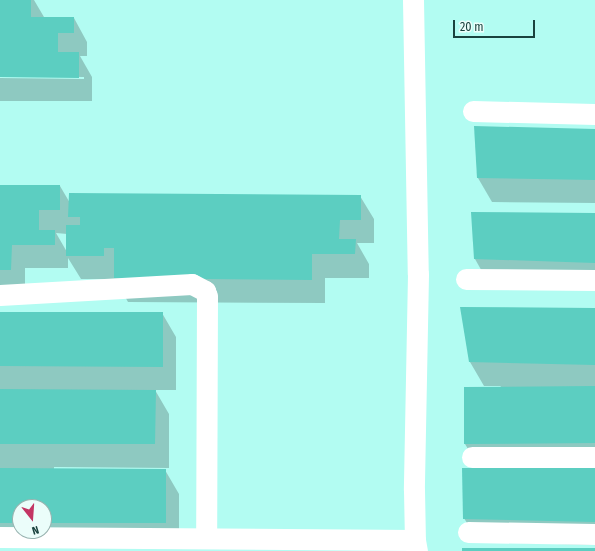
<!DOCTYPE html>
<style>
body{margin:0}
#map{position:relative;width:595px;height:551px;overflow:hidden;background:#b2fcf2;font-family:"Fira Sans Condensed",sans-serif}
div>[style]{position:absolute}
.shadow>*{inset:0;background:#0003}
.building>*{inset:0;background:#5ccec1}
.minor>*{height:21px;margin:-10.5px;padding:0 10.5px;transform-origin:10.5px;border-radius:10.5px;background:#fff}
span{translate:-50% -50%;white-space:nowrap;text-align:center;line-height:1.15;-webkit-text-stroke:3.5px #ebfdfa;paint-order:stroke}
.north{position:absolute;left:12px;top:499px;width:40px;height:40px;box-sizing:border-box;background:#ebfdfa;border:1px solid #97b2af;border-radius:50%;rotate:163deg;font-size:11px;font-weight:700;line-height:16px;text-align:center;color:#19423e}
.north::after{content:'';display:block;margin:auto;width:14px;height:18px;background:#c33564;clip-path:polygon(50% 0,100% 100%,50% 72%,0 100%)}
.scale{position:absolute;left:453px;top:20px;width:82px;height:18px;box-sizing:border-box;border:2px solid #19423e;border-top:0;padding-left:5px;font-size:12px;line-height:14px;white-space:nowrap;color:#19423e;-webkit-text-stroke:3px #ebfdfa;paint-order:stroke}
</style>
<div id="map">
<div class="shadow">
<div style="clip-path:polygon(0 0,34px 0,44px 17px,74px 18px,87px 42px,87px 56px,80px 56px,92px 77px,92px 101px,0 101px,0 78px,84px 79px,84px 77px,0 76px)"></div>
<div style="clip-path:polygon(475px 127px,595px 130px,595px 203px,492px 202px,478px 178px)"></div>
<div style="clip-path:polygon(evenodd,0 186px,60px 186px,70px 203px,360px 196px,374px 219px,374px 243px,357px 243px,369px 264px,369px 278px,325px 278px,325px 303px,128px 302px,115px 279px,81px 279px,68px 258px,68px 268px,25px 268px,25px 293px,0 293px,0 186px,56px 233px,67px 234px,67px 252px,56px 233px)"></div>
<div style="clip-path:polygon(595px 214px,595px 286px,488px 282px,475px 259px)"></div>
<div style="clip-path:polygon(461px 308px,595px 309px,595px 545px,478px 542px,464px 518px,480px 469px,465px 444px,501px 386px,484px 386px,470px 362px)"></div>
<div style="clip-path:polygon(evenodd,0 313px,162px 313px,176px 337px,176px 390px,155px 390px,169px 414px,169px 468px,54px 467px,54px 469px,165px 470px,179px 494px,179px 547px,0 546px,0 313px,20px 507px,44px 507px,44px 531px,20px 531px,20px 507px)"></div>
</div>
<div class="building">
<div style="clip-path:polygon(0 0,31px 0,31px 17px,74px 17px,74px 33px,58px 33px,58px 52px,79px 52px,79px 78px,0 77px)"></div>
<div style="clip-path:polygon(474px 126px,595px 129px,595px 180px,477px 178px)"></div>
<div style="clip-path:polygon(0 185px,60px 185px,60px 210px,39px 210px,39px 230px,55px 230px,55px 245px,12px 245px,11px 270px,0 270px)"></div>
<div style="clip-path:polygon(69px 193px,361px 195px,361px 220px,340px 220px,339px 239px,356px 239px,355px 254px,312px 254px,312px 280px,114px 278px,114px 248px,104px 248px,104px 256px,66px 256px,66px 225px,80px 225px,80px 217px,68px 217px)"></div>
<div style="clip-path:polygon(471px 212px,595px 213px,595px 263px,474px 259px)"></div>
<div style="clip-path:polygon(460px 307px,595px 308px,595px 365px,469px 362px)"></div>
<div style="clip-path:polygon(0 312px,163px 312px,163px 367px,0 366px)"></div>
<div style="clip-path:polygon(595px 386px,595px 443px,464px 444px,464px 387px)"></div>
<div style="clip-path:polygon(0 389px,156px 390px,155px 444px,0 444px)"></div>
<div style="clip-path:polygon(0 468px,166px 469px,166px 523px,44px 523px,44px 507px,20px 507px,20px 523px,0 523px)"></div>
<div style="clip-path:polygon(462px 468px,595px 468px,595px 522px,463px 519px)"></div>
<div style="clip-path:polygon(462px 548px,595px 548px,595px 551px,462px 551px)"></div>
</div>
<div class="minor">
<div style="left:413px;top:0;width:274px;rotate:89deg"></div>
<div style="left:418px;top:274px;width:216px;rotate:91.1deg"></div>
<div style="left:414px;top:490px;width:50px;rotate:88.9deg"></div>
<div style="left:415px;top:540px;width:11px;rotate:80deg"></div>
<div style="left:473px;top:111px;width:122px;rotate:1.4deg"></div>
<div style="left:466px;top:279px;width:129px;rotate:0.4deg"></div>
<div style="left:0;top:295px;width:192px;rotate:-3.3deg"></div>
<div style="left:192px;top:284px;width:15px;rotate:28deg"></div>
<div style="left:205px;top:291px;width:5px;rotate:68deg"></div>
<div style="left:207px;top:296px;width:242px;rotate:90.2deg"></div>
<div style="left:472px;top:457px;width:123px"></div>
<div style="left:468px;top:532px;width:127px;rotate:0.9deg"></div>
<div style="left:0;top:537px;width:415px;rotate:0.4deg"></div>
</div>
<div class="north">N</div>
<div class="scale">20 m</div>
</div>
